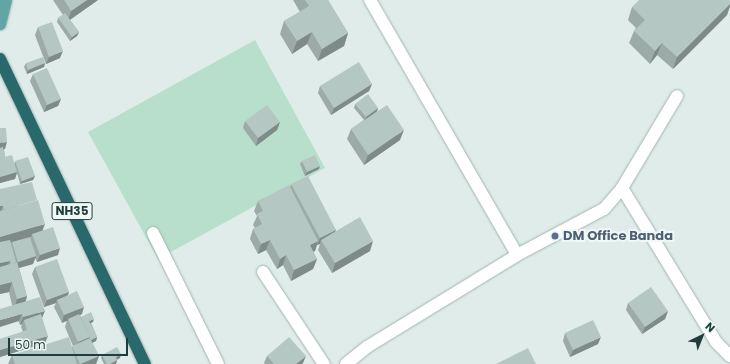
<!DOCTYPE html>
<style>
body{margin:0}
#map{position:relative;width:730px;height:364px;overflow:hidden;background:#e0ece9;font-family:Poppins,sans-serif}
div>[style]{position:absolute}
.green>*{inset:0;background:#b7dfcb}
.roads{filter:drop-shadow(0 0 1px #a2b4b2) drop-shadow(0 0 1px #a2b4b2)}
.minor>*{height:12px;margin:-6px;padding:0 6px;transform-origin:6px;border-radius:6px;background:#fff}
.major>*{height:12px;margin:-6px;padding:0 6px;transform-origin:6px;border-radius:6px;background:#61a5a4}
.highway>*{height:12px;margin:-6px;padding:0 6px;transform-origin:6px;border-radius:6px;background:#29696c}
.wall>*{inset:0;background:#9caba8}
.shaded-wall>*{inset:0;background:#7f8b88}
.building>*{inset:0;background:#b5c7c3}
.dots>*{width:11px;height:11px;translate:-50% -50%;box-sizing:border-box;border:2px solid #f0f8f6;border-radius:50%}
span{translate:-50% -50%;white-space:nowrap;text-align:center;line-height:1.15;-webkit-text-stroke:4px #f0f8f6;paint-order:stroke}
.shield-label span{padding:1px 3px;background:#f0f8f6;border:1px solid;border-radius:3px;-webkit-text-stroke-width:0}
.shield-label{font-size:12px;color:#1f3d3c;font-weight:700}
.service-label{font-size:13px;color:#4e5e75;font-weight:700}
.left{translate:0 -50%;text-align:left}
.north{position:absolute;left:682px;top:316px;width:40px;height:40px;-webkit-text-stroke:3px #f0f8f6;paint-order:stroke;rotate:43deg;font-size:11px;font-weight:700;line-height:16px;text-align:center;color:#1f3d3c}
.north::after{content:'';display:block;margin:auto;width:14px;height:18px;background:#1f3d3c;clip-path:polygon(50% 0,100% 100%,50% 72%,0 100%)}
.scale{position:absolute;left:8px;top:338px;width:120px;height:18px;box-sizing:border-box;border:2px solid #1f3d3c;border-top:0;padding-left:5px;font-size:12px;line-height:14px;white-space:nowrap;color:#1f3d3c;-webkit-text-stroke:3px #f0f8f6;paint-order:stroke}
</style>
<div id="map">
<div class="green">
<div style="clip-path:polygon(255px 40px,325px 168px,158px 259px,88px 132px)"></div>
</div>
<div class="roads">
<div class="minor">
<div style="left:370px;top:0;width:294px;rotate:60deg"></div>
<div style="left:622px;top:188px;width:180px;rotate:58.6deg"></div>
<div style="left:716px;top:342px;width:20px;rotate:45deg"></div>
<div style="left:153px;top:233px;width:146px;rotate:63.6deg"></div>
<div style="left:263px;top:272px;width:110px;rotate:56.5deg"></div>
<div style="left:346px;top:364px;width:27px;rotate:-39deg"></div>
<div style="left:367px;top:347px;width:176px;rotate:-31.5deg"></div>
<div style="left:517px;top:255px;width:98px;rotate:-27.9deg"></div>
<div style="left:604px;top:209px;width:28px;rotate:-49deg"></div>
<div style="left:622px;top:188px;width:107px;rotate:-59.1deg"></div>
</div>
<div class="major">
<div style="left:0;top:24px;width:25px;rotate:-76deg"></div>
</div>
<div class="highway">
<div style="left:0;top:59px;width:338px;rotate:64.6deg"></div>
</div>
</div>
<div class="wall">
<div style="clip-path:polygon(53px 0,98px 0,70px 20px,79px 32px,77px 36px,70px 41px,57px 22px,58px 18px,63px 15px)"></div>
<div style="clip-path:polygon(293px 0,328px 0,348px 33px,344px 46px,318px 61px,307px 44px,292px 54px,280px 34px,284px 21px,300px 12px)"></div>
<div style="clip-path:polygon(730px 1px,730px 6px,727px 15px,673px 69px,657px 55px,650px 64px,629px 43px,634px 31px,636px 28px,628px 20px,632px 7px)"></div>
<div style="clip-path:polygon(38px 27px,60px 58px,46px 64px,35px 35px)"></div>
<div style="clip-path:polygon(26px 63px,45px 63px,44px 67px,27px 74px,24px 67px)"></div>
<div style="clip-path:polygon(33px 74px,61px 99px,58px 106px,44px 112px,30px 81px)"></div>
<div style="clip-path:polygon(372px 84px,369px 91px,331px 115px,318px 93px,320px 86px)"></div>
<div style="clip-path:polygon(355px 104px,378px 108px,377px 111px,400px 140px,364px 165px,347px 139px,351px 129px,364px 120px,354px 108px)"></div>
<div style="clip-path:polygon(245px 121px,280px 122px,277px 130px,256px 146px,243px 128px)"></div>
<div style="clip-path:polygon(0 128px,5px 149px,4px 149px,5px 157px,15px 163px,15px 161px,35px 176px,33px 180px,20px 184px,17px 173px,15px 179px,0 183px)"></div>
<div style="clip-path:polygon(302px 161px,319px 169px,305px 176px,300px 164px)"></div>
<div style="clip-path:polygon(291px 184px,336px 230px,335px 232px,370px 251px,332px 273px,318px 250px,320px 244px,317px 245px,315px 251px,313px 252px,317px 259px,313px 269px,291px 281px,283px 265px,277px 269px,266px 250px,258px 254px,250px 239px,253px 229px,255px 228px,253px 225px,257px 216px,254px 211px,258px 201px,290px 188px)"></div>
<div style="clip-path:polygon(0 189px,43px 230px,58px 255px,37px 262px,35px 258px,33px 264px,19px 268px,27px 296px,26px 301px,42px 318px,45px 343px,0 357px,0 339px,23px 332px,21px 327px,22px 324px,20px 325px,12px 305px,9px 292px,0 294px)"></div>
<div style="clip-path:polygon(35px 267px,69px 292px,68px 295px,82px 314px,80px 315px,81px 317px,93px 322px,91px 323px,97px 337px,96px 341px,92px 343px,99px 356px,96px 364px,8px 364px,12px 355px,72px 347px,73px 346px,65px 327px,67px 320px,62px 323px,54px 307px,56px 303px,44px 307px,32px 274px)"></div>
<div style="clip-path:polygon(628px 303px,668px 311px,665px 319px,642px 334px,626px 310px)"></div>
<div style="clip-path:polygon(565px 333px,598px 344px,570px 357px,563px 341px)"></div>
<div style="clip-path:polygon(102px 355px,120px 358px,117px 360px,116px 364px,104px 364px,101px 358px)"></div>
<div style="clip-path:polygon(267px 356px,303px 363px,302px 364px,265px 364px,264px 363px)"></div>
</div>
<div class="shaded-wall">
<div style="clip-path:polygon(87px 0,98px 0,68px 21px,71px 11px)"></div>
<div style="clip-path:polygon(730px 4px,730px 6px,727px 15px,673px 69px,677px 57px)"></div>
<div style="clip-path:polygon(79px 32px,77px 36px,70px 41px,72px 37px)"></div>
<div style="clip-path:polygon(312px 32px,307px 44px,292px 54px,297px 41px)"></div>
<div style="clip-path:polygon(348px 33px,344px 46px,318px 61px,322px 49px)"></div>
<div style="clip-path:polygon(662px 43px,657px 55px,650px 64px,655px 51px)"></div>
<div style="clip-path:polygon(63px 51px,60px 58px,46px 64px,49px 57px)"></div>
<div style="clip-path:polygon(45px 63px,44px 67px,27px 74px,28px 70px)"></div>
<div style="clip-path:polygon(372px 84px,369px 91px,331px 115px,334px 108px)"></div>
<div style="clip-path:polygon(61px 99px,58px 106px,44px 112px,47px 105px)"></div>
<div style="clip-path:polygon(378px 108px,377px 111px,365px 121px,366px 117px)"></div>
<div style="clip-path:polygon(280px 122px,277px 130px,256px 146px,258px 138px)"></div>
<div style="clip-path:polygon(404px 130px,400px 140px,364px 165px,368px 155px)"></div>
<div style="clip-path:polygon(7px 142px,5px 149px,0 150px,0 143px)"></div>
<div style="clip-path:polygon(320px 166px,319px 169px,305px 176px,307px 172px)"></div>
<div style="clip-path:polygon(17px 172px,15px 179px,0 183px,0 177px)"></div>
<div style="clip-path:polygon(35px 176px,33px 180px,20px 184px,22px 181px)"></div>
<div style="clip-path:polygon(0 206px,3px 206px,0 213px)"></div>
<div style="clip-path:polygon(45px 224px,41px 234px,32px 234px,31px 237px,0 246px,0 237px)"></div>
<div style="clip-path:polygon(336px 230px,333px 237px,321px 240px,320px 244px,317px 245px,320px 238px)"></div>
<div style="clip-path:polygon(270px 240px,266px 250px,258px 254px,261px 244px)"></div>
<div style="clip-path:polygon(318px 241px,315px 251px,306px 256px,310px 245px)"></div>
<div style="clip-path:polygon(373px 241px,370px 251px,332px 273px,335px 263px)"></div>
<div style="clip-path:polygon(60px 248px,58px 255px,37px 262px,40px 255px)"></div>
<div style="clip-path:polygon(286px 255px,283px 265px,277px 269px,280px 259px)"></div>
<div style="clip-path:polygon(36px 256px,33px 264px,15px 269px,18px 262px)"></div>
<div style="clip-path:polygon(317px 259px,313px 269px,291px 281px,294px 270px)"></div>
<div style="clip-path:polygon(10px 261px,7px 268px,0 270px,0 263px)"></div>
<div style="clip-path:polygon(12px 282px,9px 292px,0 294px,0 285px)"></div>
<div style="clip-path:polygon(69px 292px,66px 299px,57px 300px,56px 303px,44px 307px,47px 300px)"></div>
<div style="clip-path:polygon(27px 296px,24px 306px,14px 309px,17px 299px)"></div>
<div style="clip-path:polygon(84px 307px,82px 314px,62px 323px,64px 315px)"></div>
<div style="clip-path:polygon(45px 311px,42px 318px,24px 320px,22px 324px,20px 325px,23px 317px)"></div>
<div style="clip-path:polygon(668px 311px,665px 319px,642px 334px,645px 327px)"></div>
<div style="clip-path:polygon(22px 314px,19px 321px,0 327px,0 320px)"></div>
<div style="clip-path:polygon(94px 319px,93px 322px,88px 324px,89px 321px)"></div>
<div style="clip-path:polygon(48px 336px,45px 343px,0 357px,0 350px)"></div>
<div style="clip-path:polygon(90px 337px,87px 344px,75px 349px,78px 342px)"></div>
<div style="clip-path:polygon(97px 337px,96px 341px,90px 344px,91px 340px)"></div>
<div style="clip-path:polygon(601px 337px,598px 344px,570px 357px,573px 350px)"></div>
<div style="clip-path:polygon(121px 354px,120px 358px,114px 361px,116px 357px)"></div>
<div style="clip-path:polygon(99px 356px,96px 364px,81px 364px)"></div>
<div style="clip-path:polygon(306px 356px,303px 363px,302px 364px,296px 364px)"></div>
<div style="clip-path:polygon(117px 360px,116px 364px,110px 364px)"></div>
</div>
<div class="building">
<div style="clip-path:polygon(64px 0,87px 0,71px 11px)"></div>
<div style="clip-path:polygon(305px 0,328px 0,348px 33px,322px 49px,312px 32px,297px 41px,284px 21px,309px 6px)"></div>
<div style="clip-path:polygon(639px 0,729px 0,730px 1px,730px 4px,677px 57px,662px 43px,655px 51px,634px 31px,645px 20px,632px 7px)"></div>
<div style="clip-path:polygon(65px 13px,79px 32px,72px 37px,58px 18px)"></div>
<div style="clip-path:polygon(52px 22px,63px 51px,49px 57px,38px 27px)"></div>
<div style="clip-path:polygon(43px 57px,45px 63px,28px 70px,26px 63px)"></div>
<div style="clip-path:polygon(359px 62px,372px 84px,334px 108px,320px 86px)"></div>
<div style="clip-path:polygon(47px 68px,61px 99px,47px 105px,33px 74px)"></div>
<div style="clip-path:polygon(368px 94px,378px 108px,366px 117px,355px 104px)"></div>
<div style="clip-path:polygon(267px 105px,280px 122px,258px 138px,245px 121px)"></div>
<div style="clip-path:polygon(387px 105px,404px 130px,368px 155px,351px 129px)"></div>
<div style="clip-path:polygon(0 128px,6px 128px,7px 142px,0 143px)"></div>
<div style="clip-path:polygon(3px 147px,5px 157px,0 158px,0 148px)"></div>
<div style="clip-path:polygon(12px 155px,17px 172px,0 177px,0 158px)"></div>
<div style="clip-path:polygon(315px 155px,320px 166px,307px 172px,302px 161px)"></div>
<div style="clip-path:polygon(28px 157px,35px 176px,22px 181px,15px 161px)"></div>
<div style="clip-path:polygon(308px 176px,336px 230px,320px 238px,291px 184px)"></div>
<div style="clip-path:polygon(32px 182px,37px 200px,4px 210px,3px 206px,0 206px,0 189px)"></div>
<div style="clip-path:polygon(289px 185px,318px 241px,310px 245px,317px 259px,294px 270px,286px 255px,280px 259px,270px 240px,261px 244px,253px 229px,262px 224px,257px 214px,263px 211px,258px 201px)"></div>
<div style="clip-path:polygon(38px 200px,45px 224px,0 237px,0 211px)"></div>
<div style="clip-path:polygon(360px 217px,373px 241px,335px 263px,321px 240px)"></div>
<div style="clip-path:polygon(53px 227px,60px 248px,40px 255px,32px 234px)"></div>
<div style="clip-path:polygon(30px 237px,36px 256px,18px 262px,12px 242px)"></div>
<div style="clip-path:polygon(10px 240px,16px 262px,11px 264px,10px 261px,0 263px,0 242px)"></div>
<div style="clip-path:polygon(57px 259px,69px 292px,47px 300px,35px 267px)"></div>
<div style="clip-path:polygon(17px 262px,27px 296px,17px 299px,12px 282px,0 285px,0 267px)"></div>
<div style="clip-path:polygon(651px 287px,668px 311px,645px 327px,628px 303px)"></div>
<div style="clip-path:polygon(77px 291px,84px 307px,64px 315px,57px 300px)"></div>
<div style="clip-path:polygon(40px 297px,45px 311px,23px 317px,22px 314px,0 320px,0 309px)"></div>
<div style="clip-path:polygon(91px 312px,94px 319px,89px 321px,97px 337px,91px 340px,81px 317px)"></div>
<div style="clip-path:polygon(41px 314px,48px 336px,0 350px,0 339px,27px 330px,24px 320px)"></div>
<div style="clip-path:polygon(79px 314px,90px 337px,78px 342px,68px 319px)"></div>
<div style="clip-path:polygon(593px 320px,601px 337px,573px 350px,565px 333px)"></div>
<div style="clip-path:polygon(69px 337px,77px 364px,15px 364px,12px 355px)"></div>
<div style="clip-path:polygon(289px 337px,306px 356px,296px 364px,274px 364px,267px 356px)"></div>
<div style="clip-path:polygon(90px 338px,99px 356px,80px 364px,72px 346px)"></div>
<div style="clip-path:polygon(117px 347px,121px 354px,116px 357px,117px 360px,110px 364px,107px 364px,102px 355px)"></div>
<div style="clip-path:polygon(528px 348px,536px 364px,496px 364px)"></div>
</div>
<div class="dots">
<div style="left:555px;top:236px;background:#5c6f8a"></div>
</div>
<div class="shield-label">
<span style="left:72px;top:211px">NH35</span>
</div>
<div class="service-label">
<span class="left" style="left:563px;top:236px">DM Office Banda</span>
</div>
<div class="north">N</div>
<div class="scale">50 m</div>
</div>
